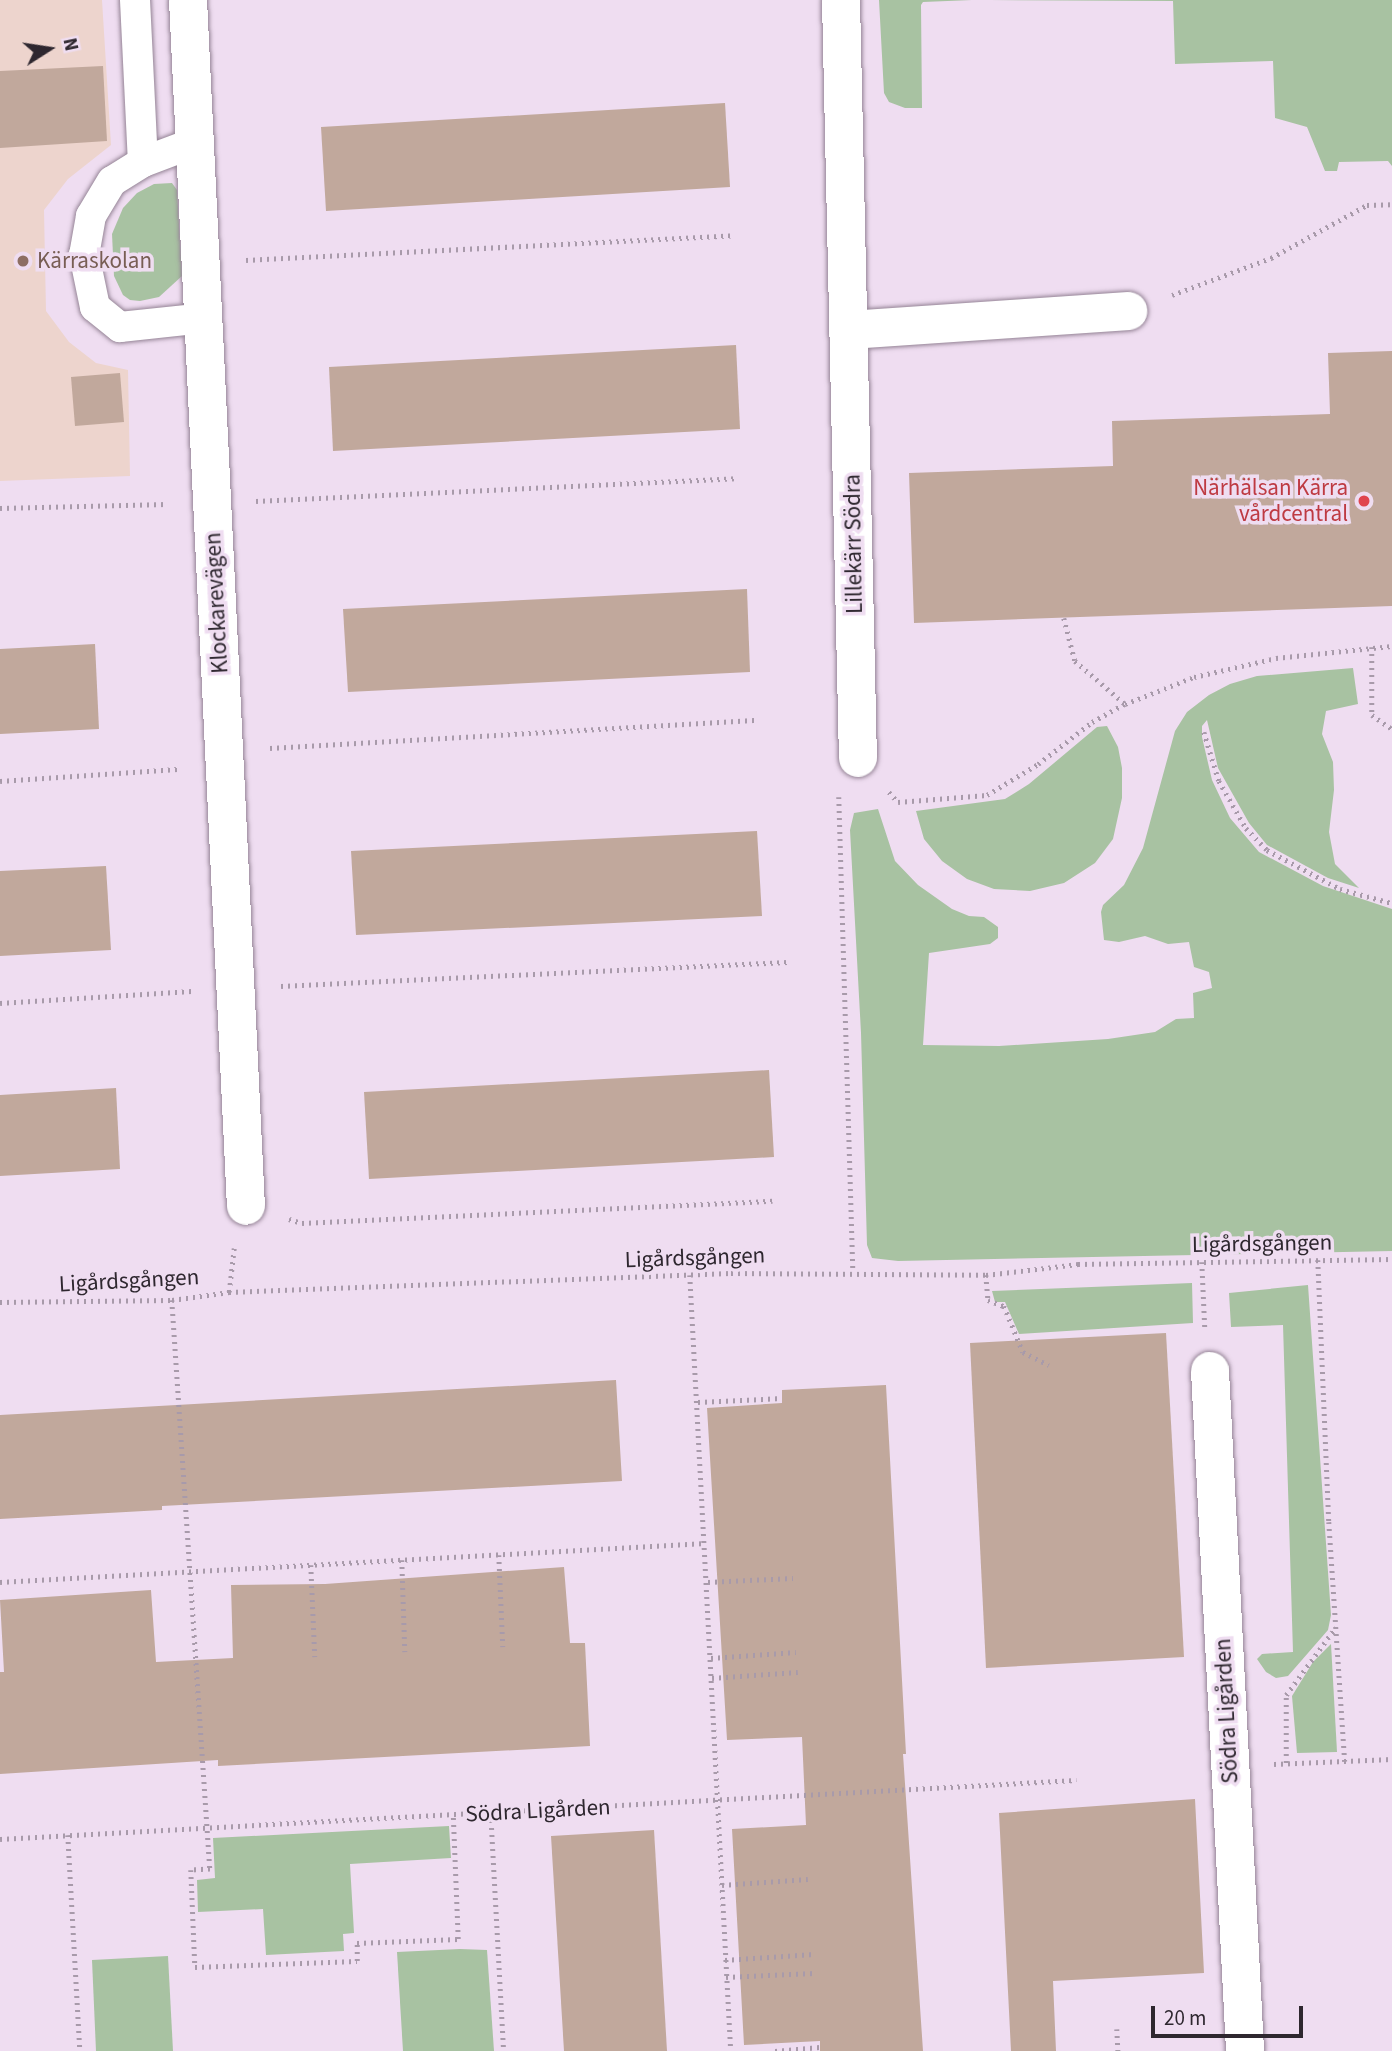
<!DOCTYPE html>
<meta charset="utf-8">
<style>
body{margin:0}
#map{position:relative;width:1392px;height:2051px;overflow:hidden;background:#efddf1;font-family:"Source Sans 3",sans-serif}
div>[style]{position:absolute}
.education>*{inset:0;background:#edd4cd}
.green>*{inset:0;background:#a8c2a2}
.building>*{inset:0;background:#c1a89c}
.path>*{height:4.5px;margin-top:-2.25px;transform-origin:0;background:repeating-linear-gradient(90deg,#a89aaa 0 2px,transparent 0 7px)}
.roads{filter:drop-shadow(0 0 2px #958496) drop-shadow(0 0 2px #958496)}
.service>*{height:30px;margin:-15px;padding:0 15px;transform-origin:15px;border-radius:15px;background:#fff}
.minor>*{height:38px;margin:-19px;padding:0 19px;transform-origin:19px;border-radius:19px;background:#fff}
.dots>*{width:19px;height:19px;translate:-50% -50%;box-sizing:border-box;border:4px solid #efddf1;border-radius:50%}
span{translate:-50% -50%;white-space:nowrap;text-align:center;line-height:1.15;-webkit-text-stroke:7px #efddf1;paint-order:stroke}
.education-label{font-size:23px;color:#785e54}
.left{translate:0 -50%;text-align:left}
.health-label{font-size:23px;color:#be3a42}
.right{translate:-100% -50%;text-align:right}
.street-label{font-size:23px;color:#2e272f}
.north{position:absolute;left:14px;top:14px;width:70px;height:70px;-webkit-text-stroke:5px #efddf1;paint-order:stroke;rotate:78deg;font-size:19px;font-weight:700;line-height:28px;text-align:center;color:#2e272f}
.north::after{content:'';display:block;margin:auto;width:24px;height:32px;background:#2e272f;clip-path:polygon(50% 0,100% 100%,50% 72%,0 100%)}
.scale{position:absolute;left:1151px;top:2006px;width:152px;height:32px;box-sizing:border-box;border:4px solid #2e272f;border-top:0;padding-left:9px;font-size:21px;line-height:24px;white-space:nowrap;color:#2e272f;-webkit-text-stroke:5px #efddf1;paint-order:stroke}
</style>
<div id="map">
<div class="education">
<div style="clip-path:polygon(0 0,102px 0,111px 145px,68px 179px,44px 210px,46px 311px,69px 342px,96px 363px,128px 370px,130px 476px,0 481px)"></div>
</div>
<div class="green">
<div style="clip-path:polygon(879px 0,972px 0,923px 2px,921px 5px,922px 108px,905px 108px,889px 102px,884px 93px)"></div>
<div style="clip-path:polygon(990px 0,1392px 0,1392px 166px,1388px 161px,1339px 162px,1337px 171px,1325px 171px,1307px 127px,1275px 118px,1273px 61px,1175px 64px,1173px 1px)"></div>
<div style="clip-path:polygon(154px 184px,172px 183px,177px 190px,182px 276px,159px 297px,140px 301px,130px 300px,123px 295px,114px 276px,112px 234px,123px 208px,137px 193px)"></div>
<div style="clip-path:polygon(1353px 668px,1358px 704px,1326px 711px,1322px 734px,1333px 762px,1334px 790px,1329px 832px,1335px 864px,1359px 888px,1328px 878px,1267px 845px,1249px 823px,1218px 768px,1207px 720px,1202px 726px,1202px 737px,1212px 780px,1230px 818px,1259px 852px,1323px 886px,1392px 909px,1392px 1251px,898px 1261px,872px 1258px,867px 1245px,861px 1033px,850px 830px,854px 813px,878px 809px,895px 861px,918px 885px,952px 909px,969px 916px,984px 917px,998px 927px,998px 938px,990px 944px,929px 953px,923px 1045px,999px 1046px,1108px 1039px,1155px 1032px,1176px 1019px,1194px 1018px,1193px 993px,1212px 988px,1209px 972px,1194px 967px,1189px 942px,1168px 944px,1145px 936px,1119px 942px,1104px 940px,1101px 912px,1103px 905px,1124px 885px,1143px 848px,1175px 731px,1187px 712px,1209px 695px,1230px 684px,1257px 676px)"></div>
<div style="clip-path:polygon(1107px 726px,1118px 747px,1122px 768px,1122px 798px,1113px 839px,1095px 863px,1064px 883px,1030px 891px,994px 889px,967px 879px,942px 861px,924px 839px,916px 811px,1005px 799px,1029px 784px,1097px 727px)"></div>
<div style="clip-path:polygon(1192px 1283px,1193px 1323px,1019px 1334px,1005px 1302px,995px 1302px,992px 1291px)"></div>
<div style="clip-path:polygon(1308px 1285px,1331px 1615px,1328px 1630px,1288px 1676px,1276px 1678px,1266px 1672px,1257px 1659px,1262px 1654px,1293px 1652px,1283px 1325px,1231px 1327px,1229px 1293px)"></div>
<div style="clip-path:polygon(1331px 1644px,1337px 1752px,1297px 1753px,1292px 1696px,1313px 1662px)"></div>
<div style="clip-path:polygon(449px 1826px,451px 1858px,350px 1864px,354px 1933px,343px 1934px,344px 1951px,266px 1955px,263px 1909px,198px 1912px,197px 1880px,215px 1878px,213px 1838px)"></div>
<div style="clip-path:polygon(460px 1949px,487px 1950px,494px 2051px,403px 2051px,397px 1952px)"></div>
<div style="clip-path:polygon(168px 1956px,173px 2051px,96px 2051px,92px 1960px)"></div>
</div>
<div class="building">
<div style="clip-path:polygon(103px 66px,107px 141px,0 148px,0 71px)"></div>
<div style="clip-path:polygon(725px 103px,730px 187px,326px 211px,321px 127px)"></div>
<div style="clip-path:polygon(736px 345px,740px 429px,333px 451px,329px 367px)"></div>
<div style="clip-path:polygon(1392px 351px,1392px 606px,914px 623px,909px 473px,1113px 466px,1112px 421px,1330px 414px,1328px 353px)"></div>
<div style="clip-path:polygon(120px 373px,124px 422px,75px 426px,71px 377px)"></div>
<div style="clip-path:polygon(747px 589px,750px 672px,348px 692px,343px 609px)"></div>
<div style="clip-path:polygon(95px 644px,99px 729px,0 734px,0 649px)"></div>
<div style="clip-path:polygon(757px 831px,762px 916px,356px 935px,351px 851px)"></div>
<div style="clip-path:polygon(106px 866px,111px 950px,0 956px,0 871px)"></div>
<div style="clip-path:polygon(769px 1070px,774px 1157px,369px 1179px,364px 1092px)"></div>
<div style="clip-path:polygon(116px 1088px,120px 1169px,0 1176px,0 1095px)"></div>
<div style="clip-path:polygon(1166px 1333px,1184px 1657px,986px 1668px,970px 1343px)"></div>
<div style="clip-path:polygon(616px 1380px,622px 1481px,162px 1506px,162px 1510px,0 1519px,0 1415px)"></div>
<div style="clip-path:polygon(886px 1385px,906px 1754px,903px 1754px,923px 2051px,820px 2051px,820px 2041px,744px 2045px,732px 1829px,806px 1825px,802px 1737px,727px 1740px,707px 1408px,782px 1403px,782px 1390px)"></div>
<div style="clip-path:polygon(564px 1567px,570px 1643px,585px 1643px,590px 1746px,218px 1766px,218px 1760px,0 1774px,0 1672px,4px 1672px,0 1600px,151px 1590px,156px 1662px,233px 1658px,231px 1585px,325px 1584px)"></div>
<div style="clip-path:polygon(1195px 1799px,1204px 1973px,1053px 1981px,1056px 2051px,1011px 2051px,999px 1813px)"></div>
<div style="clip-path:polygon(654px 1830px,667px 2051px,564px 2051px,551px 1836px)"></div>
</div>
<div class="path">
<div style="left:246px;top:260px;width:489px;rotate:-2.9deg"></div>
<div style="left:1172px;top:295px;width:106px;rotate:-20.5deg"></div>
<div style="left:1271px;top:258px;width:110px;rotate:-28.9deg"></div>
<div style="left:1367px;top:205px;width:25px;rotate:-2deg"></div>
<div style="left:256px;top:501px;width:481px;rotate:-2.7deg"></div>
<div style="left:0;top:508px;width:167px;rotate:-1.4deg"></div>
<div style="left:1064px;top:618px;width:44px;rotate:75.7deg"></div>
<div style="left:1075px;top:661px;width:66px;rotate:40.7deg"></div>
<div style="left:1372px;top:647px;width:68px;rotate:90deg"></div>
<div style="left:1372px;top:715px;width:24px;rotate:35deg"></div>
<div style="left:1204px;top:732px;width:51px;rotate:73deg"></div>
<div style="left:1219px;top:781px;width:54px;rotate:60.1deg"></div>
<div style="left:1246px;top:828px;width:30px;rotate:46deg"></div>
<div style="left:1267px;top:850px;width:83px;rotate:28.1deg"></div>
<div style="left:1340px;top:889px;width:54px;rotate:15.1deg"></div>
<div style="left:270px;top:748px;width:489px;rotate:-3.3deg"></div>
<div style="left:0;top:781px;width:178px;rotate:-3.9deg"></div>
<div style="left:889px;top:792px;width:13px;rotate:48deg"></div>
<div style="left:898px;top:802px;width:89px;rotate:-4.5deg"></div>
<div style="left:987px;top:795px;width:60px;rotate:-31.3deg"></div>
<div style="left:1038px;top:764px;width:68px;rotate:-37.9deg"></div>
<div style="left:1092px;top:722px;width:38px;rotate:-29deg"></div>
<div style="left:1125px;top:704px;width:74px;rotate:-21.4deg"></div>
<div style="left:1194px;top:677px;width:84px;rotate:-13deg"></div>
<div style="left:1276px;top:658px;width:117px;rotate:-5.9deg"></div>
<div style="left:839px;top:797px;width:475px;rotate:88.3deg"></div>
<div style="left:281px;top:986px;width:507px;rotate:-2.72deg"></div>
<div style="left:0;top:1003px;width:192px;rotate:-3.6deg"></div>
<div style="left:289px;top:1219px;width:14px;rotate:17deg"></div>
<div style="left:302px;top:1223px;width:471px;rotate:-2.7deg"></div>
<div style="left:1318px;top:1260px;width:262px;rotate:87.6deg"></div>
<div style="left:1329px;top:1522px;width:240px;rotate:86.2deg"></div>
<div style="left:1202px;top:1262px;width:66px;rotate:87.4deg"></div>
<div style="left:690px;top:1275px;width:777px;rotate:86.98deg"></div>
<div style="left:986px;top:1275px;width:25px;rotate:85deg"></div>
<div style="left:988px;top:1300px;width:17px;rotate:21deg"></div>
<div style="left:1004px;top:1306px;width:50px;rotate:67.6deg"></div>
<div style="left:1023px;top:1352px;width:29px;rotate:27deg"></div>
<div style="left:229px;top:1292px;width:44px;rotate:-83.5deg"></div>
<div style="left:172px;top:1300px;width:570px;rotate:86.18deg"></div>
<div style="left:210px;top:1869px;width:19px;rotate:177deg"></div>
<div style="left:191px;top:1870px;width:97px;rotate:87.6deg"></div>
<div style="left:195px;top:1967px;width:162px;rotate:-2.1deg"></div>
<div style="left:357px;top:1961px;width:18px;rotate:-90deg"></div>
<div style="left:357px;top:1943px;width:101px;rotate:-2.3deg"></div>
<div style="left:458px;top:1939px;width:124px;rotate:-92.3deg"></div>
<div style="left:0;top:1302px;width:172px;rotate:-0.7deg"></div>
<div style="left:172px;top:1300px;width:58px;rotate:-8deg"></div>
<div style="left:229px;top:1292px;width:502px;rotate:-2.17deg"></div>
<div style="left:731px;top:1273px;width:255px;rotate:0.4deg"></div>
<div style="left:986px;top:1275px;width:93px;rotate:-6.8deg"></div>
<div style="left:1078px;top:1264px;width:314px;rotate:-0.9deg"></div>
<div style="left:698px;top:1402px;width:84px;rotate:-2.7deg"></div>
<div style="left:499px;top:1555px;width:92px;rotate:87.5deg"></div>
<div style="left:402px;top:1560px;width:92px;rotate:88.1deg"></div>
<div style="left:311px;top:1565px;width:92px;rotate:87.5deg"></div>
<div style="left:0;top:1582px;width:707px;rotate:-3.16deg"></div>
<div style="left:708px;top:1582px;width:85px;rotate:-2.7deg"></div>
<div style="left:711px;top:1658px;width:85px;rotate:-4deg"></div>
<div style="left:712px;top:1678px;width:86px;rotate:-4deg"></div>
<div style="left:1286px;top:1763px;width:68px;rotate:-90deg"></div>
<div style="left:1286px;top:1695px;width:84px;rotate:-53.7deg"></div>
<div style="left:1274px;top:1764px;width:118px;rotate:-2.4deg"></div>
<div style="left:491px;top:1814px;width:237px;rotate:86.9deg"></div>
<div style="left:68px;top:1835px;width:216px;rotate:86.8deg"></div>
<div style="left:0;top:1839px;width:1078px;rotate:-3.14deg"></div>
<div style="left:722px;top:1885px;width:86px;rotate:-4deg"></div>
<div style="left:725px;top:1960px;width:89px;rotate:-3.9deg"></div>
<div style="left:726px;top:1977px;width:89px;rotate:-2.6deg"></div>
<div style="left:1117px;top:2029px;width:22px;rotate:87deg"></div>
<div style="left:775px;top:2051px;width:45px;rotate:-5.1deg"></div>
</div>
<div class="roads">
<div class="service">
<div style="left:135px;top:0;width:162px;rotate:87.2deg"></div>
<div style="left:196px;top:142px;width:57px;rotate:159.3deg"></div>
<div style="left:143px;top:162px;width:36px;rotate:148deg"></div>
<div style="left:112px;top:181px;width:41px;rotate:121deg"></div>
<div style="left:91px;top:216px;width:39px;rotate:100deg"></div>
<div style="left:84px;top:254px;width:54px;rotate:78.3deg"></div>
<div style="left:95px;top:307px;width:32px;rotate:39deg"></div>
<div style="left:120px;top:327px;width:84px;rotate:-6.1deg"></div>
</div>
<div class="minor">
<div style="left:188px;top:0;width:1207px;rotate:87.25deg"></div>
<div style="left:841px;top:0;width:758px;rotate:88.72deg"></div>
<div style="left:850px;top:330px;width:279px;rotate:-3.9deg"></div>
<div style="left:1210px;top:1371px;width:681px;rotate:87.05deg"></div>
</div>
</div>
<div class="dots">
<div style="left:23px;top:261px;background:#8d6e63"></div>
<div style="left:1364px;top:501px;background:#e0444e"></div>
</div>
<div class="education-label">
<span class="left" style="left:37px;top:261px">Kärraskolan</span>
</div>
<div class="health-label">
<span class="right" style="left:1348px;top:501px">Närhälsan Kärra<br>vårdcentral</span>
</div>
<div class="street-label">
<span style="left:854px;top:544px;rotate:-91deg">Lillekärr Södra</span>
<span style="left:217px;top:603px;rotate:-93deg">Klockarevägen</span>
<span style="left:1262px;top:1244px;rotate:-1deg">Ligårdsgången</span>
<span style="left:695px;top:1258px;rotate:-2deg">Ligårdsgången</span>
<span style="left:129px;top:1281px;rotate:-3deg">Ligårdsgången</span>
<span style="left:1227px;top:1711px;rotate:-93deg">Södra Ligården</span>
<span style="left:538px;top:1811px;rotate:-3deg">Södra Ligården</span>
</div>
<div class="north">N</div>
<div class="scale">20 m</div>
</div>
